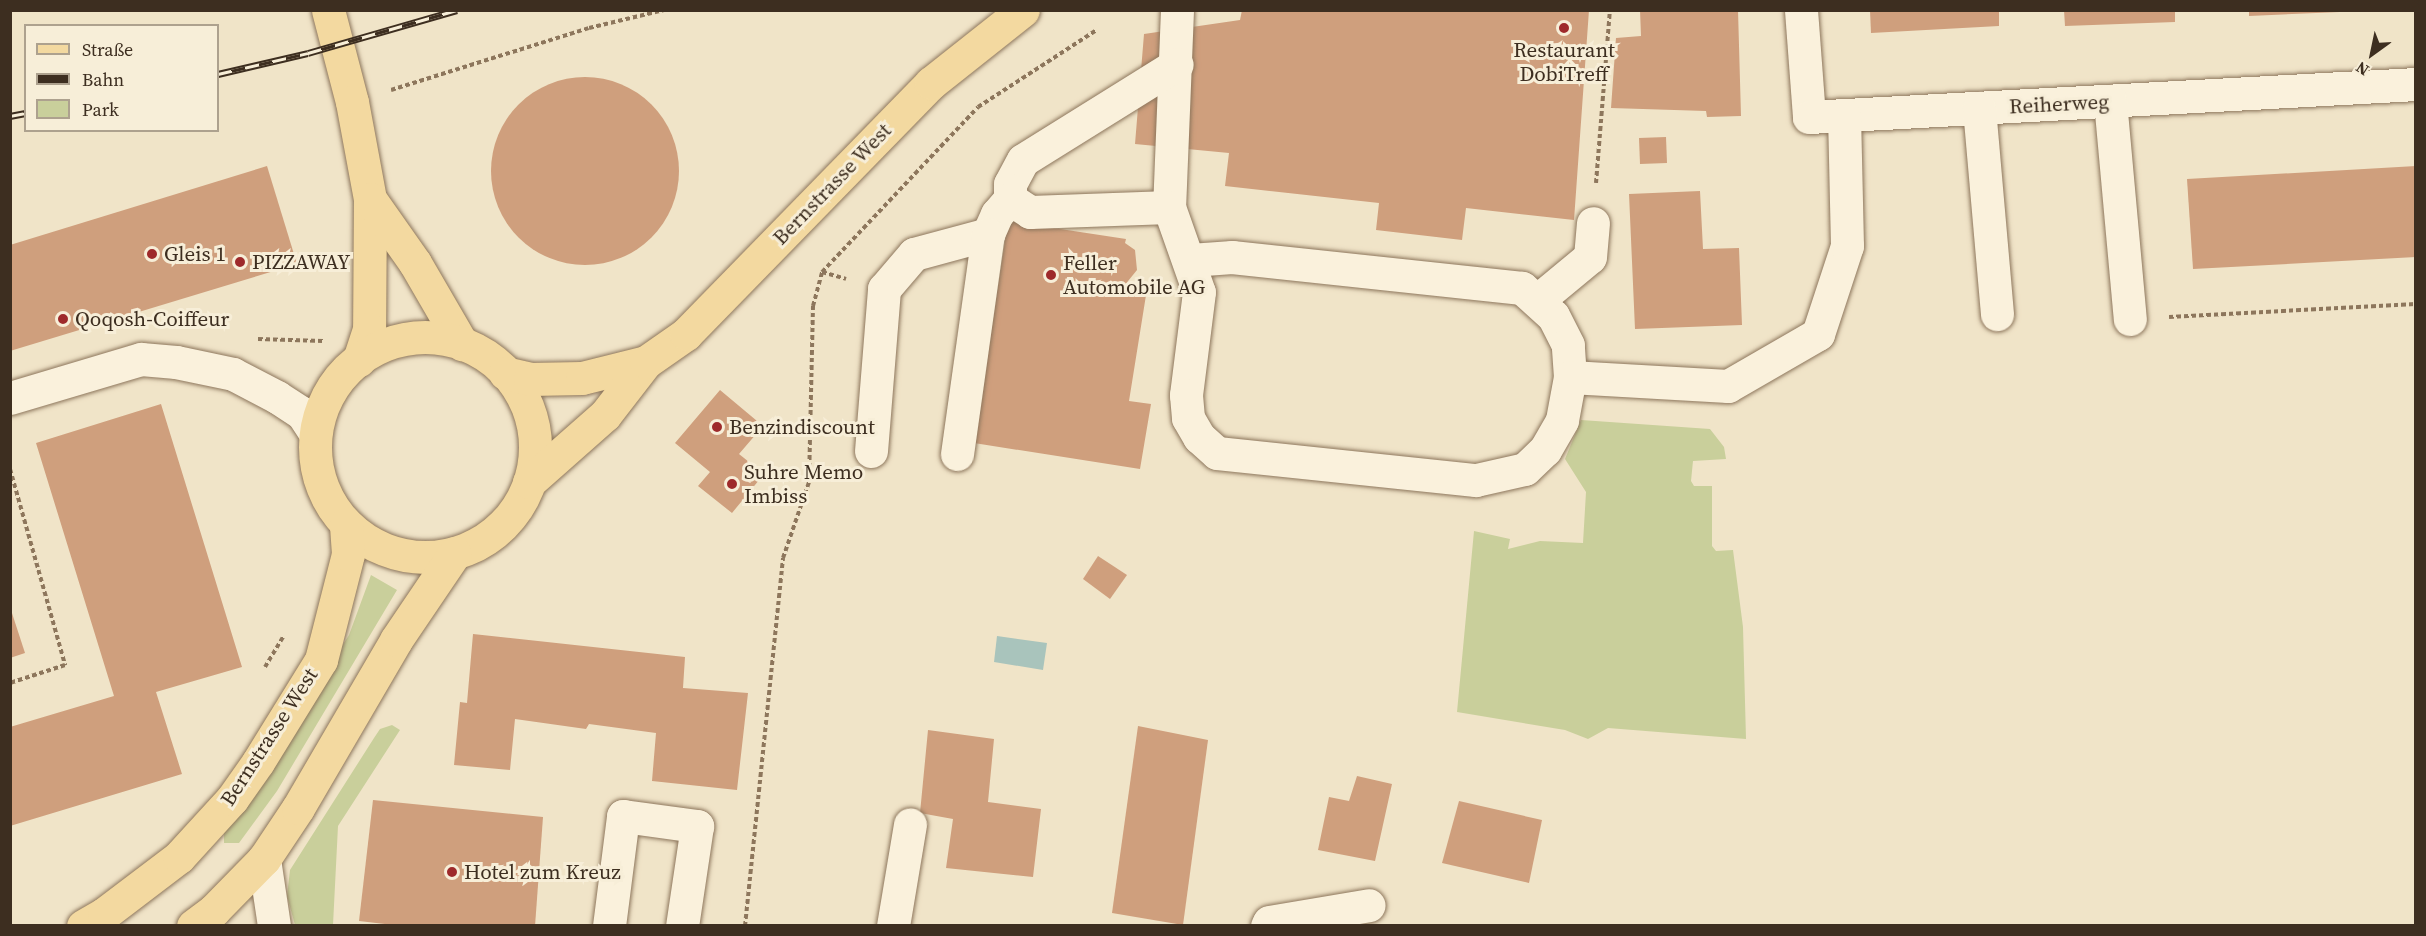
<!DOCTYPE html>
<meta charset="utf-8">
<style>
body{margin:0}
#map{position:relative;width:2426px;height:936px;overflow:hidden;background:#f0e4c8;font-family:"Source Serif 4",serif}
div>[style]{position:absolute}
.green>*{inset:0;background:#c9cf9b}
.water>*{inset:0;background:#a9c4bc}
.building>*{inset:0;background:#cf9f7d}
.round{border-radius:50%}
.path>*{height:4px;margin-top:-2px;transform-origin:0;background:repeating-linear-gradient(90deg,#8d765c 0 4.5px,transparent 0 7.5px)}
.roads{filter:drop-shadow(0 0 2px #8d765c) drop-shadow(0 0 2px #8d765c)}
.minor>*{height:33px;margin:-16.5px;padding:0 16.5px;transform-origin:16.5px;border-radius:16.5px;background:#faf1dc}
.major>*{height:33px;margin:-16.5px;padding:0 16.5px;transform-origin:16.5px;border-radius:16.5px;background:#f3d9a0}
.major>.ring{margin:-16.5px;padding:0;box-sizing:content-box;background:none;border:33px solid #f3d9a0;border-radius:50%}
.rail>*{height:7px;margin-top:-3.5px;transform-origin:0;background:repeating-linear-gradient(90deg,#f7eed8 0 14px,#3d2e20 0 28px);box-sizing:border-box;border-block:2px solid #3d2e20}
.dots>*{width:16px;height:16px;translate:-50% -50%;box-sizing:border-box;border:3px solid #f7eed8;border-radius:50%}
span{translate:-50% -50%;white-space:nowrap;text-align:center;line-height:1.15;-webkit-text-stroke:6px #f7eed8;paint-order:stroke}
.poi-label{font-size:21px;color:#3d2e20}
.left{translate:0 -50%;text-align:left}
.street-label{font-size:21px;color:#3d2e20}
.frame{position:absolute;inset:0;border:12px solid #3d2e20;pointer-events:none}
.legend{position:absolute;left:24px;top:24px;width:195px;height:108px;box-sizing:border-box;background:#f7eed8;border:2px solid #ada18e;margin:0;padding:8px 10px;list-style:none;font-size:18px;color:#3d2e20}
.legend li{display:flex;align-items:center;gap:12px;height:30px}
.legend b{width:30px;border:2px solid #ada18e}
.north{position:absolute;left:2342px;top:24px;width:60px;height:60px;-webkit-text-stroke:4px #f7eed8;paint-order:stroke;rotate:213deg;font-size:16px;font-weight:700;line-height:24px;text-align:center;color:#3d2e20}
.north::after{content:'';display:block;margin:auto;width:21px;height:27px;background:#3d2e20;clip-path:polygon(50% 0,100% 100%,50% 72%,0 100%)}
</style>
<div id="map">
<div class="green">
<div style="clip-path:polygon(1581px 420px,1710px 429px,1724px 447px,1726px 459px,1693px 461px,1691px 481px,1694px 486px,1712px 486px,1712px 546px,1716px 551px,1733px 550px,1743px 627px,1746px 739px,1608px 728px,1588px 739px,1565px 730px,1457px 712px,1474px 531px,1510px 539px,1508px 549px,1540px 541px,1583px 543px,1586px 492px,1565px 459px)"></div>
<div style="clip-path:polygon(371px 575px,397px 590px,277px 791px,239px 843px,224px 843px,224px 831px,349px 635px)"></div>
<div style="clip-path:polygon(392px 725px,400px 730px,338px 826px,333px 925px,295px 925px,287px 896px,290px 870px,374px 738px,380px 729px)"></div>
</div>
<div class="water">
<div style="clip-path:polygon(997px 636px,1047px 643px,1043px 670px,994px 662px)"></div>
</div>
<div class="building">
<div style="clip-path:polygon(1242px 10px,1589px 10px,1574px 220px,1466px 208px,1462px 240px,1376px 230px,1379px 203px,1225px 186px,1229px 153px,1135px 144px,1144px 34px,1240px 20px)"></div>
<div style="clip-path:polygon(1640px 10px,1738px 10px,1741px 116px,1707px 117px,1706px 111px,1611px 108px,1616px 38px,1641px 36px)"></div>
<div style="clip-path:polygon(1870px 10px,1999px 10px,1999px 26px,1871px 33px)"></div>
<div style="clip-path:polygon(2064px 10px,2175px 10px,2175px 22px,2065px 26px)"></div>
<div style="clip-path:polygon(2249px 10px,2339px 10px,2340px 12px,2249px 16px)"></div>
<div class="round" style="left:491px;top:77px;width:188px;height:188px"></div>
<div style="clip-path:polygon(1666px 137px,1667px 163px,1640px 164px,1639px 138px)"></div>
<div style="clip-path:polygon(267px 166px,297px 264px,10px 351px,10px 245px)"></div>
<div style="clip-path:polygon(2416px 166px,2416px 257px,2193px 269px,2187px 179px)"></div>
<div style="clip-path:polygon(1700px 191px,1703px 249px,1739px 248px,1742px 325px,1635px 329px,1629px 194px)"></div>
<div style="clip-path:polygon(1008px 221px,1126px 239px,1125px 243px,1135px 250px,1137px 270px,1124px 286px,1147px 289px,1129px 401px,1151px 404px,1140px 469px,974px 443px)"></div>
<div style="clip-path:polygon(720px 390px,763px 426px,739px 454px,764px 474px,732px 513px,698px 486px,710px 472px,675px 443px)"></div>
<div style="clip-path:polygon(161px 404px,242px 667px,156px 692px,182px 774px,10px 826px,10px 727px,114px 696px,36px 443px)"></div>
<div style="clip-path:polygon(1098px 556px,1127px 575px,1110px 599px,1083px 579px)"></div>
<div style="clip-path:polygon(10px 607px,25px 653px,10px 658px)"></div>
<div style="clip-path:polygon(473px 634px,685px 657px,683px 688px,748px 693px,737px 790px,652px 781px,656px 733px,589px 724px,586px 729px,515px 719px,510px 770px,454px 765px,460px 702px,467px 703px)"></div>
<div style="clip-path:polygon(1138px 726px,1208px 740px,1183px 925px,1112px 913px)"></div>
<div style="clip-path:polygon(928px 730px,994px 739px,988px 802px,1041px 809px,1033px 877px,946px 868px,953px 819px,920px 813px)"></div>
<div style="clip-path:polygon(1357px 776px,1392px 784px,1375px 861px,1318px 850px,1329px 797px,1349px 801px)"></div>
<div style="clip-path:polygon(373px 800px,543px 817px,535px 926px,402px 926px,359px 921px)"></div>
<div style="clip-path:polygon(1459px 801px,1542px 820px,1529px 883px,1442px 863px)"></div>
</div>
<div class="path">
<div style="left:391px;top:90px;width:207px;rotate:-17.4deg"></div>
<div style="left:589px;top:28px;width:77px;rotate:-13.5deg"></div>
<div style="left:1596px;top:183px;width:174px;rotate:-85.4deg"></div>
<div style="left:822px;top:272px;width:25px;rotate:16deg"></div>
<div style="left:2169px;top:317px;width:247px;rotate:-3deg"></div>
<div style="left:258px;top:339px;width:65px;rotate:1.8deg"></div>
<div style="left:10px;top:469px;width:204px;rotate:74.3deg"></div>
<div style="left:65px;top:665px;width:58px;rotate:161.9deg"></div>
<div style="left:265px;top:667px;width:35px;rotate:-59deg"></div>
<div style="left:745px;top:926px;width:370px;rotate:-84.1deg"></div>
<div style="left:783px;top:558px;width:80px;rotate:-71.1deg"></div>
<div style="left:809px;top:482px;width:176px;rotate:-88.7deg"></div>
<div style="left:813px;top:306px;width:35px;rotate:-75deg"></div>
<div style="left:822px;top:272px;width:227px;rotate:-46.6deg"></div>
<div style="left:978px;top:107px;width:140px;rotate:-33deg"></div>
</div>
<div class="roads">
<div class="minor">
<div style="left:1177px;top:10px;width:197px;rotate:92.3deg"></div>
<div style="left:1169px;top:207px;width:90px;rotate:70.6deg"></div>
<div style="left:1199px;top:292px;width:104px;rotate:97.2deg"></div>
<div style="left:1186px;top:395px;width:23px;rotate:85deg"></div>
<div style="left:1188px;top:418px;width:22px;rotate:60deg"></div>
<div style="left:1199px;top:437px;width:24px;rotate:42deg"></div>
<div style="left:1217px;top:453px;width:260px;rotate:6deg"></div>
<div style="left:1476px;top:480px;width:50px;rotate:-12.7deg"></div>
<div style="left:1525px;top:469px;width:28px;rotate:-44deg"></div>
<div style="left:1545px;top:450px;width:34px;rotate:-60deg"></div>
<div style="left:1562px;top:420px;width:44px;rotate:-79.5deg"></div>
<div style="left:1570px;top:377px;width:32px;rotate:-94deg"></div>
<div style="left:1568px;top:345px;width:33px;rotate:-117deg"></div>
<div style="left:1553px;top:316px;width:42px;rotate:-137.9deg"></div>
<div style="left:1522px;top:288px;width:292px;rotate:-173.9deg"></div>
<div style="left:1232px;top:257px;width:42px;rotate:175.9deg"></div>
<div style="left:1801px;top:10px;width:107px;rotate:85.7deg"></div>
<div style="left:1809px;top:117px;width:608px;rotate:-3.11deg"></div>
<div style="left:2110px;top:101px;width:219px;rotate:84.8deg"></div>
<div style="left:1979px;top:108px;width:207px;rotate:85deg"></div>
<div style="left:1169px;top:207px;width:139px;rotate:177.9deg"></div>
<div style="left:1030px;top:212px;width:24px;rotate:-147deg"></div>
<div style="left:1010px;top:199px;width:15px;rotate:-90deg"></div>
<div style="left:1010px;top:184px;width:27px;rotate:-62deg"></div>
<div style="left:1023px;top:160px;width:181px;rotate:-31.9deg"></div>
<div style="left:1538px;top:300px;width:67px;rotate:-39.6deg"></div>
<div style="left:1590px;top:257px;width:34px;rotate:-85deg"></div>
<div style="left:1570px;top:377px;width:158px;rotate:3.3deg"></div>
<div style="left:1728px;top:386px;width:104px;rotate:-30deg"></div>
<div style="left:1818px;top:334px;width:93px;rotate:-71.8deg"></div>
<div style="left:1847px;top:246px;width:131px;rotate:-91.3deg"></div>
<div style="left:10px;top:398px;width:137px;rotate:-16.6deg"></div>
<div style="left:141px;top:359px;width:35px;rotate:5deg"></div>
<div style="left:176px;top:362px;width:58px;rotate:11.9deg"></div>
<div style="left:233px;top:374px;width:50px;rotate:27.6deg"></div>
<div style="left:277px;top:397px;width:30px;rotate:33deg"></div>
<div style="left:302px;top:413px;width:24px;rotate:57deg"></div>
<div style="left:871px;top:451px;width:163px;rotate:-85.4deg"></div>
<div style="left:884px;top:289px;width:46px;rotate:-49.4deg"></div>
<div style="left:914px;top:254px;width:77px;rotate:-15.1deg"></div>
<div style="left:988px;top:234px;width:22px;rotate:-66deg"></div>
<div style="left:997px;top:214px;width:20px;rotate:-49deg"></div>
<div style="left:957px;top:454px;width:222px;rotate:-82deg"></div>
<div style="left:264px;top:859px;width:68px;rotate:81.5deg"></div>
<div style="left:609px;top:926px;width:111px;rotate:-82.7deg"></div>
<div style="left:623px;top:816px;width:75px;rotate:7.7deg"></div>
<div style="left:697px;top:826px;width:101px;rotate:98.5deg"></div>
<div style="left:893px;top:926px;width:103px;rotate:-80.5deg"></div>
<div style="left:1267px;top:926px;width:4px;rotate:-63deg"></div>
<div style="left:1269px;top:922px;width:101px;rotate:-9.6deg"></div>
</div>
<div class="major">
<div style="left:328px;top:10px;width:95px;rotate:75.4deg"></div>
<div style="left:352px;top:102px;width:99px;rotate:79.5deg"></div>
<div style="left:370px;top:199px;width:130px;rotate:90.4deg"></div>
<div style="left:369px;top:329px;width:33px;rotate:108deg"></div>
<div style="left:370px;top:199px;width:78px;rotate:54.9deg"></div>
<div style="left:415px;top:263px;width:94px;rotate:59.9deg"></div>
<div class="ring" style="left:315px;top:337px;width:187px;height:187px"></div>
<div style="left:505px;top:373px;width:26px;rotate:13deg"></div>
<div style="left:530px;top:379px;width:52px;rotate:-1.1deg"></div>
<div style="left:582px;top:378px;width:66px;rotate:-14deg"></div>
<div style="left:529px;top:482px;width:101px;rotate:-41.4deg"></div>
<div style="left:605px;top:415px;width:67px;rotate:-52.3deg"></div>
<div style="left:646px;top:362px;width:49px;rotate:-35deg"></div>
<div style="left:686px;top:334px;width:351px;rotate:-45.7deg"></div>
<div style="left:931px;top:83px;width:117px;rotate:-38.4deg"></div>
<div style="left:83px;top:926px;width:24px;rotate:-30deg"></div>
<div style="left:104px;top:914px;width:94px;rotate:-37.2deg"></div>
<div style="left:179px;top:857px;width:79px;rotate:-47.6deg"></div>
<div style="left:232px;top:799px;width:45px;rotate:-54.9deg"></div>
<div style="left:258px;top:762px;width:120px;rotate:-58.3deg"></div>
<div style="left:321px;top:660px;width:109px;rotate:-75.7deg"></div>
<div style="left:348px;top:554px;width:30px;rotate:-94deg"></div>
<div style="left:193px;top:926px;width:26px;rotate:-37deg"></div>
<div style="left:214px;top:910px;width:71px;rotate:-45.6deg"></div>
<div style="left:264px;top:859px;width:61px;rotate:-56.3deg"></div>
<div style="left:298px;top:808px;width:194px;rotate:-59.7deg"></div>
<div style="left:396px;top:640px;width:105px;rotate:-55.9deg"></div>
</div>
</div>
<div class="rail">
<div style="left:218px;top:74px;width:92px;rotate:-13.1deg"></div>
<div style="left:308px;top:53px;width:155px;rotate:-16.1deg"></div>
<div style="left:10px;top:116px;width:16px;rotate:-11deg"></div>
</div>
<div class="dots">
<div style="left:1564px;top:28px;background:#9e2a2b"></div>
<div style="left:152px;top:254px;background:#9e2a2b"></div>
<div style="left:240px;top:262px;background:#9e2a2b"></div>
<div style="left:1051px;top:275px;background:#9e2a2b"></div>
<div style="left:63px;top:319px;background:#9e2a2b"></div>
<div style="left:717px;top:427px;background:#9e2a2b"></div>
<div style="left:732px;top:484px;background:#9e2a2b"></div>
<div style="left:452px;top:872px;background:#9e2a2b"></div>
</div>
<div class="poi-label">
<span style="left:1564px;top:62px">Restaurant<br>DobiTreff</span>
<span class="left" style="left:164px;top:254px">Gleis 1</span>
<span class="left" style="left:252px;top:262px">PIZZAWAY</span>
<span class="left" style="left:1063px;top:275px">Feller<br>Automobile AG</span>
<span class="left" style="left:75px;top:319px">Qoqosh-Coiffeur</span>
<span class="left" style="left:729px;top:427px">Benzindiscount</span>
<span class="left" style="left:744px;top:484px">Suhre Memo<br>Imbiss</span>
<span class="left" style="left:464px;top:872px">Hotel zum Kreuz</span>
</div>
<div class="street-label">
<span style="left:2059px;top:104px;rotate:-3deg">Reiherweg</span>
<span style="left:832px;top:184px;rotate:-46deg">Bernstrasse West</span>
<span style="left:269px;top:737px;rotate:-57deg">Bernstrasse West</span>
</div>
<div class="frame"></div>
<ul class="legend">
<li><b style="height:8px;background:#f3d9a0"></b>Straße</li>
<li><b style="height:8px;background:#3d2e20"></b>Bahn</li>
<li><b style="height:16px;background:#c9cf9b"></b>Park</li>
</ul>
<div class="north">N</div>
</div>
